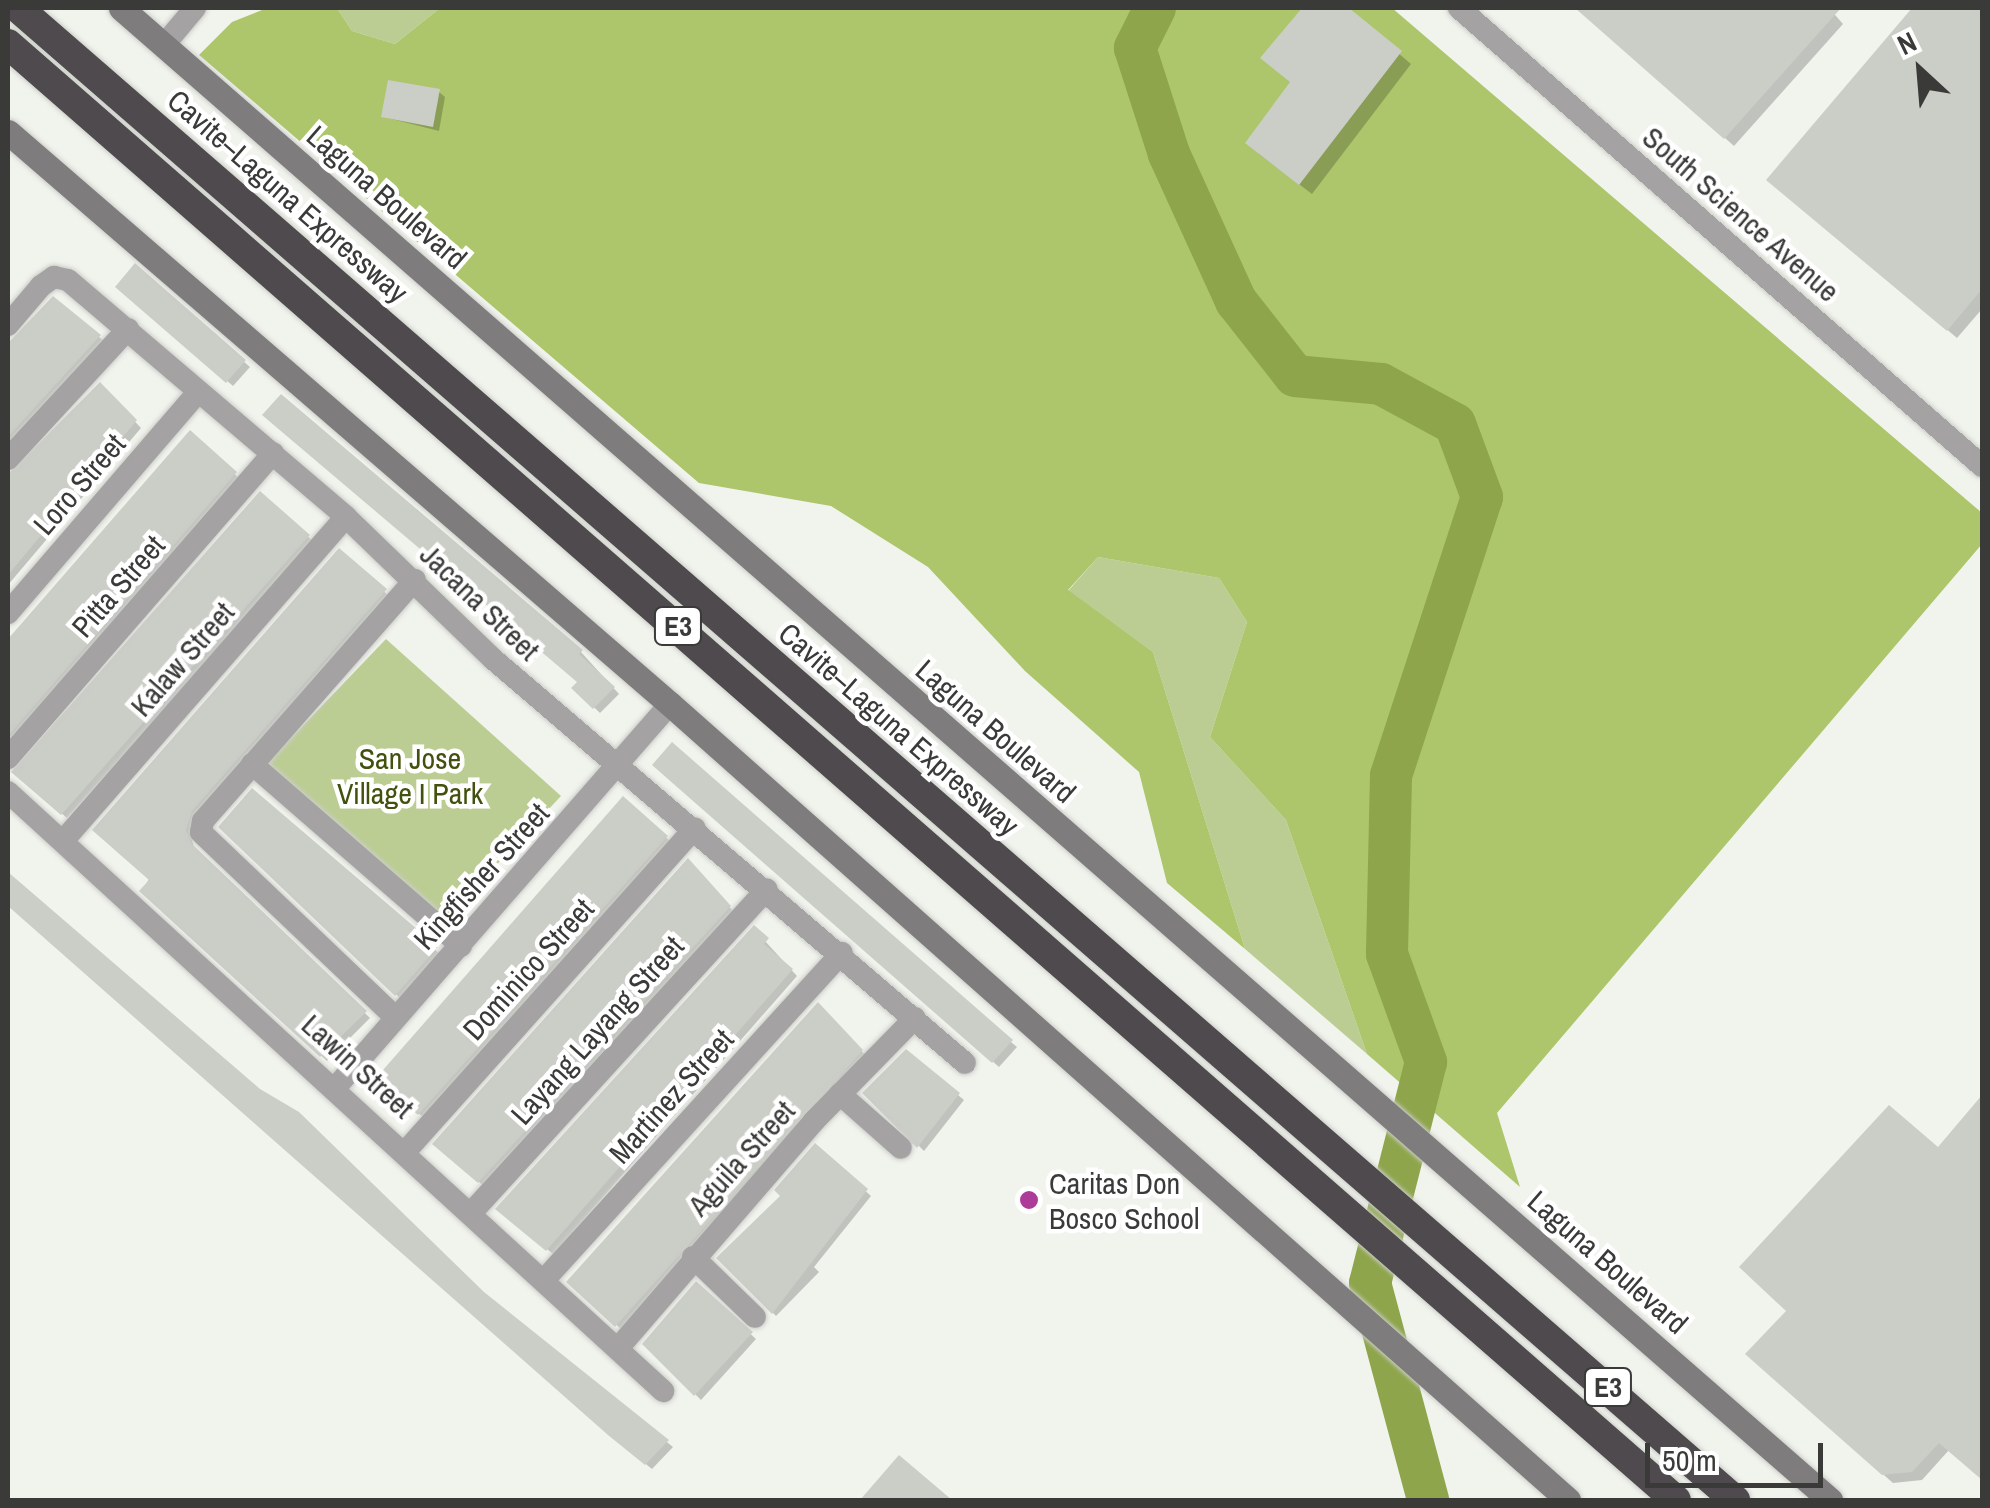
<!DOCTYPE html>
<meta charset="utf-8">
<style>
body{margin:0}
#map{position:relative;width:1990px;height:1508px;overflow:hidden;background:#f1f3ed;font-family:"Archivo Narrow",sans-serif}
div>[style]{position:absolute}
.green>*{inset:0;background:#bccd94}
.forest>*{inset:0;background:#adc56b}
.shadow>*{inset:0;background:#0003}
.river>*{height:42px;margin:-21px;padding:0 21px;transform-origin:21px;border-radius:21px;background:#8ea54b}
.building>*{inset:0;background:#cbcdc7}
.roads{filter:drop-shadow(0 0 2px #cccec9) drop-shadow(0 0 2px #cccec9)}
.minor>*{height:22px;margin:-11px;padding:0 11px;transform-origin:11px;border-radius:11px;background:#a5a2a4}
.secondary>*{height:25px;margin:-12.5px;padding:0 12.5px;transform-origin:12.5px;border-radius:12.5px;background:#7f7c7e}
.motorway>*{height:30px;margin:-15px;padding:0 15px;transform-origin:15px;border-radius:15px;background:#4f4a4d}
.dots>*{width:28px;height:28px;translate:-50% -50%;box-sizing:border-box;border:5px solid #fff;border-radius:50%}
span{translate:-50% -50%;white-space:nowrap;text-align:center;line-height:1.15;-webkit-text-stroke:9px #fff;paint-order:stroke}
.shield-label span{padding:2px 8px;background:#fff;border:2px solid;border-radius:8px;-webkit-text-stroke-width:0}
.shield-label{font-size:28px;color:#3a3b39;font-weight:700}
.street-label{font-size:30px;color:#3a3b39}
.park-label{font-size:30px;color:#42510e}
.poi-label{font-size:30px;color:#3a3b39}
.left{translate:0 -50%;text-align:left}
.frame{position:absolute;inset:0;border:10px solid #3a3b39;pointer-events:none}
.north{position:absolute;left:1870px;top:20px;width:100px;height:100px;-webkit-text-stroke:8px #fff;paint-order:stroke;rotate:334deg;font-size:28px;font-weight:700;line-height:40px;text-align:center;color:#3a3b39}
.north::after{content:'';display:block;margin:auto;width:35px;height:45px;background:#3a3b39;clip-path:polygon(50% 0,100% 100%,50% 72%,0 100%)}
.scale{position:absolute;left:1645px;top:1443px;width:178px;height:45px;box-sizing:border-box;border:5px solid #3a3b39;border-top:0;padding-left:12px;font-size:30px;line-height:35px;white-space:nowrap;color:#3a3b39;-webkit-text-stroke:8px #fff;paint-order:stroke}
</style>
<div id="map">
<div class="green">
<div style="clip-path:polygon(337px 8px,440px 8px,395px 44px,352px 31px)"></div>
<div style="clip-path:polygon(1098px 557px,1219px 578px,1247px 622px,1210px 737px,1286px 820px,1367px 1054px,1245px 949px,1153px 652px,1068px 591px)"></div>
<div style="clip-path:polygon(386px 639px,561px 796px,444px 921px,267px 763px)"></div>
</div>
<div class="forest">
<div style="clip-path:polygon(267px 8px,337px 8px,352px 31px,395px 44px,440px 8px,1392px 8px,1982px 513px,1982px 544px,1497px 1113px,1520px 1187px,1367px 1054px,1286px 820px,1210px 737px,1247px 622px,1219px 578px,1098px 557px,1068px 590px,1153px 652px,1245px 949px,1167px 883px,1139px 772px,1025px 671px,928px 567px,831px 506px,699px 483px,199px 55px,232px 22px)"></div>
</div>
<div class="shadow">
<div style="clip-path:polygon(1306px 8px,1345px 8px,1411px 64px,1312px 194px,1259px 154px,1292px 83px,1264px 58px)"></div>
<div style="clip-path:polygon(1578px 8px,1829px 8px,1843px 24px,1734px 146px)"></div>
<div style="clip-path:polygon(1915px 8px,1982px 8px,1982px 309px,1957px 338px,1769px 179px)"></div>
<div style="clip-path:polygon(439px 92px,445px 97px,439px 131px,384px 117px)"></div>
<div style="clip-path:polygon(136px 267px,250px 367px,233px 386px,124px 292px)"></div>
<div style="clip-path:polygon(54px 299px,105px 342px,8px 448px,8px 342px,21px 337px)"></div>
<div style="clip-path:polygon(100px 385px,141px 428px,8px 585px,8px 472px,20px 472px)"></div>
<div style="clip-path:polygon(270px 421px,581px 652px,619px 694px,600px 713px,574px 688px,580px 683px)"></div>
<div style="clip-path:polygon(190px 434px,240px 479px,8px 752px,8px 642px)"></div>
<div style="clip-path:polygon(260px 495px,314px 542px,67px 818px,20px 778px)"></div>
<div style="clip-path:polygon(339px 552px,390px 597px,197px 817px,191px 836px,195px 851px,370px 1018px,327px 1061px,142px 891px)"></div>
<div style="clip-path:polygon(660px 770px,1011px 1042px,1017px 1047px,999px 1067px)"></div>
<div style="clip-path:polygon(252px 791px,441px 955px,402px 1000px,221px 827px)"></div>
<div style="clip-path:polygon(623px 799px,672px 843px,425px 1119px,379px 1078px)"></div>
<div style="clip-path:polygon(688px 862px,735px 913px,485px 1187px,441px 1150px)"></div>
<div style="clip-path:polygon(8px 875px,482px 1294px,673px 1447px,652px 1469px,616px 1440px,8px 904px)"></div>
<div style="clip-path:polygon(754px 929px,797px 976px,553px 1254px,504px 1214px)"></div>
<div style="clip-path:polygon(819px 1006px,867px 1057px,622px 1330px,570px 1282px)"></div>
<div style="clip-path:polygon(866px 1093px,958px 1095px,964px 1100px,924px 1151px)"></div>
<div style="clip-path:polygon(1982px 1099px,1982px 1478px,1949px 1450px,1922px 1480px,1893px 1483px,1757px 1363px)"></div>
<div style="clip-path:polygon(815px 1146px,871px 1196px,814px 1267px,819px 1272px,776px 1316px,719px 1258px,784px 1196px)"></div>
<div style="clip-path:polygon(696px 1284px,756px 1339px,701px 1400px,645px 1344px)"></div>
</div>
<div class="river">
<div style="left:1155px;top:8px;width:45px;rotate:116.6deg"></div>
<div style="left:1135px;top:48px;width:111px;rotate:72.2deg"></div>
<div style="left:1169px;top:154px;width:162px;rotate:65.5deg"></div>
<div style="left:1236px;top:301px;width:95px;rotate:51.8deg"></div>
<div style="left:1295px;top:376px;width:86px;rotate:5.3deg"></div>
<div style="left:1381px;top:384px;width:84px;rotate:28.4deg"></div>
<div style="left:1455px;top:424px;width:78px;rotate:69.7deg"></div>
<div style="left:1482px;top:497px;width:293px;rotate:108.1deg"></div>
<div style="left:1391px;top:776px;width:178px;rotate:91.3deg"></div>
<div style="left:1387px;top:954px;width:115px;rotate:70.1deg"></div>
<div style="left:1426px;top:1062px;width:228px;rotate:104.2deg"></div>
<div style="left:1370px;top:1283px;width:225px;rotate:75deg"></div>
</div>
<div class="building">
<div style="clip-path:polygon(1302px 8px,1349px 8px,1402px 51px,1299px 185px,1245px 143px,1290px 82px,1260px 58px)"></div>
<div style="clip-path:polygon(1575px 8px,1841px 8px,1724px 139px)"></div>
<div style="clip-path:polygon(1912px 8px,1982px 8px,1982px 289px,1947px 331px,1766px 180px)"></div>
<div style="clip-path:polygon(388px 80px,440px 89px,433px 127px,381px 117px)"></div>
<div style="clip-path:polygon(135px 263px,246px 360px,226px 383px,115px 287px)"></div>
<div style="clip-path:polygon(53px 296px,101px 335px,8px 437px,8px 343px)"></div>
<div style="clip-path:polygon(100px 382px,137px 420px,8px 575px,8px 474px)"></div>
<div style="clip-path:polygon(281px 394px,583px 650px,579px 654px,615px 687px,593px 709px,571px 688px,577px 682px,262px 415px)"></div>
<div style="clip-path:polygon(190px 430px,237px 472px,8px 736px,8px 639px)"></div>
<div style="clip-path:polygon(260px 491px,310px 535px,61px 815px,11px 772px)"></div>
<div style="clip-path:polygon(339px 548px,387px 589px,192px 811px,186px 830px,191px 843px,367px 1011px,320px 1057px,139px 891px,149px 880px,92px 830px)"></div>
<div style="clip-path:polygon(672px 742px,1013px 1040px,992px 1063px,652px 765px)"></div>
<div style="clip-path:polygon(252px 788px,438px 947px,395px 996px,218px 827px)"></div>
<div style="clip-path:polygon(623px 796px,668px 836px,418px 1115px,376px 1078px)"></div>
<div style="clip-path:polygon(688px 858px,731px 906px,478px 1183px,432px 1144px)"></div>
<div style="clip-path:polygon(8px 872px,260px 1089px,299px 1112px,484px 1292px,669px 1440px,645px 1465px,608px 1435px,8px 906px)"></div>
<div style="clip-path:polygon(754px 925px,769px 938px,764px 944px,793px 969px,546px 1251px,495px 1209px)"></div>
<div style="clip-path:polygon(818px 1002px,863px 1050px,615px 1327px,566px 1282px)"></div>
<div style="clip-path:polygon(906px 1049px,960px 1093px,917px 1148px,862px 1093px)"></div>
<div style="clip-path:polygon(1982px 1095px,1982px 1480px,1939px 1443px,1912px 1472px,1882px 1475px,1745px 1354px,1786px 1311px,1739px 1267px,1889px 1105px,1938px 1147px)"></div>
<div style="clip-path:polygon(815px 1143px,868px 1189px,772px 1314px,716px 1258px,780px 1196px,774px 1190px)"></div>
<div style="clip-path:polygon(696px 1281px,753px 1332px,694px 1396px,642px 1344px)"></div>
<div style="clip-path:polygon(899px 1455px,952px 1500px,860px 1500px)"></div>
</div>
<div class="roads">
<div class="minor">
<div style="left:1459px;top:8px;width:695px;rotate:41.21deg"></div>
<div style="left:164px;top:45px;width:48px;rotate:-50deg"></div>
<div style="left:8px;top:325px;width:51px;rotate:-49.8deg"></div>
<div style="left:41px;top:286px;width:16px;rotate:-35deg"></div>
<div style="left:54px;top:277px;width:14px;rotate:12deg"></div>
<div style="left:68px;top:280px;width:365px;rotate:40.4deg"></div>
<div style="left:346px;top:517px;width:204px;rotate:44deg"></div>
<div style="left:493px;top:659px;width:621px;rotate:40.56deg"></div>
<div style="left:8px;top:459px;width:177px;rotate:-47.3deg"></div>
<div style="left:8px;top:613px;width:290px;rotate:-49.3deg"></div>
<div style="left:8px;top:758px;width:404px;rotate:-49deg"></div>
<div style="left:252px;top:764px;width:277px;rotate:41deg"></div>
<div style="left:8px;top:792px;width:888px;rotate:42.44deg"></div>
<div style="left:63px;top:841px;width:430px;rotate:-48.9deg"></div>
<div style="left:395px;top:1017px;width:268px;rotate:-136.4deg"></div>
<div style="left:201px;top:832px;width:11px;rotate:-80deg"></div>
<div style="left:203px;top:821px;width:321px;rotate:-48.7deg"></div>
<div style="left:336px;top:1087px;width:508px;rotate:-48.91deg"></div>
<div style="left:840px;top:1094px;width:81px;rotate:41.5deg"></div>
<div style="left:406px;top:1151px;width:433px;rotate:-48.2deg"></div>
<div style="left:472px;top:1212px;width:437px;rotate:-47.6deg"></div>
<div style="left:693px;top:1257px;width:86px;rotate:44.1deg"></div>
<div style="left:545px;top:1279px;width:441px;rotate:-47.7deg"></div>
<div style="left:620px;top:1346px;width:297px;rotate:-49.2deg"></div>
<div style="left:814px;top:1121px;width:144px;rotate:-45.6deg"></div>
</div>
<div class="secondary">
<div style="left:121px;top:8px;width:2269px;rotate:41.12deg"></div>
<div style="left:8px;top:132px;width:875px;rotate:40.83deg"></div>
<div style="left:670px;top:704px;width:1200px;rotate:41.55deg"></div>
</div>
<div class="motorway">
<div style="left:18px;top:8px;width:2275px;rotate:40.99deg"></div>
<div style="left:8px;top:44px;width:2214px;rotate:41.12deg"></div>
</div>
</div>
<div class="dots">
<div style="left:1029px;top:1200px;background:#ac3c98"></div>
</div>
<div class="shield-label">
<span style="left:678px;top:626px">E3</span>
<span style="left:1608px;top:1387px">E3</span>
</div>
<div class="street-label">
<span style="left:288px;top:196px;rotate:41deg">Cavite–Laguna Expressway</span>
<span style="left:387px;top:197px;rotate:41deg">Laguna Boulevard</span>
<span style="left:1741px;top:214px;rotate:41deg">South Science Avenue</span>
<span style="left:79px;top:484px;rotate:-49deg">Loro Street</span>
<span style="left:118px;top:586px;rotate:-49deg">Pitta Street</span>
<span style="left:480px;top:602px;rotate:44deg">Jacana Street</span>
<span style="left:182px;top:659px;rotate:-49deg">Kalaw Street</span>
<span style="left:899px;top:729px;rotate:41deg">Cavite–Laguna Expressway</span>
<span style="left:996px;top:731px;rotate:41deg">Laguna Boulevard</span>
<span style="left:481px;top:876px;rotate:-48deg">Kingfisher Street</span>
<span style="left:528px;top:969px;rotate:-48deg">Dominico Street</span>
<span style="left:597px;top:1030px;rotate:-48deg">Layang Layang Street</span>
<span style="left:358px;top:1066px;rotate:42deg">Lawin Street</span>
<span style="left:671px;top:1096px;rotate:-48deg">Martinez Street</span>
<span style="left:741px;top:1158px;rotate:-48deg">Aguila Street</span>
<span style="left:1608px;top:1262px;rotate:41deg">Laguna Boulevard</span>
</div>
<div class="park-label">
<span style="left:410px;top:775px">San Jose<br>Village I Park</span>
</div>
<div class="poi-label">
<span class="left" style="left:1049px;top:1200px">Caritas Don<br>Bosco School</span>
</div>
<div class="frame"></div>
<div class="north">N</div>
<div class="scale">50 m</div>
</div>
